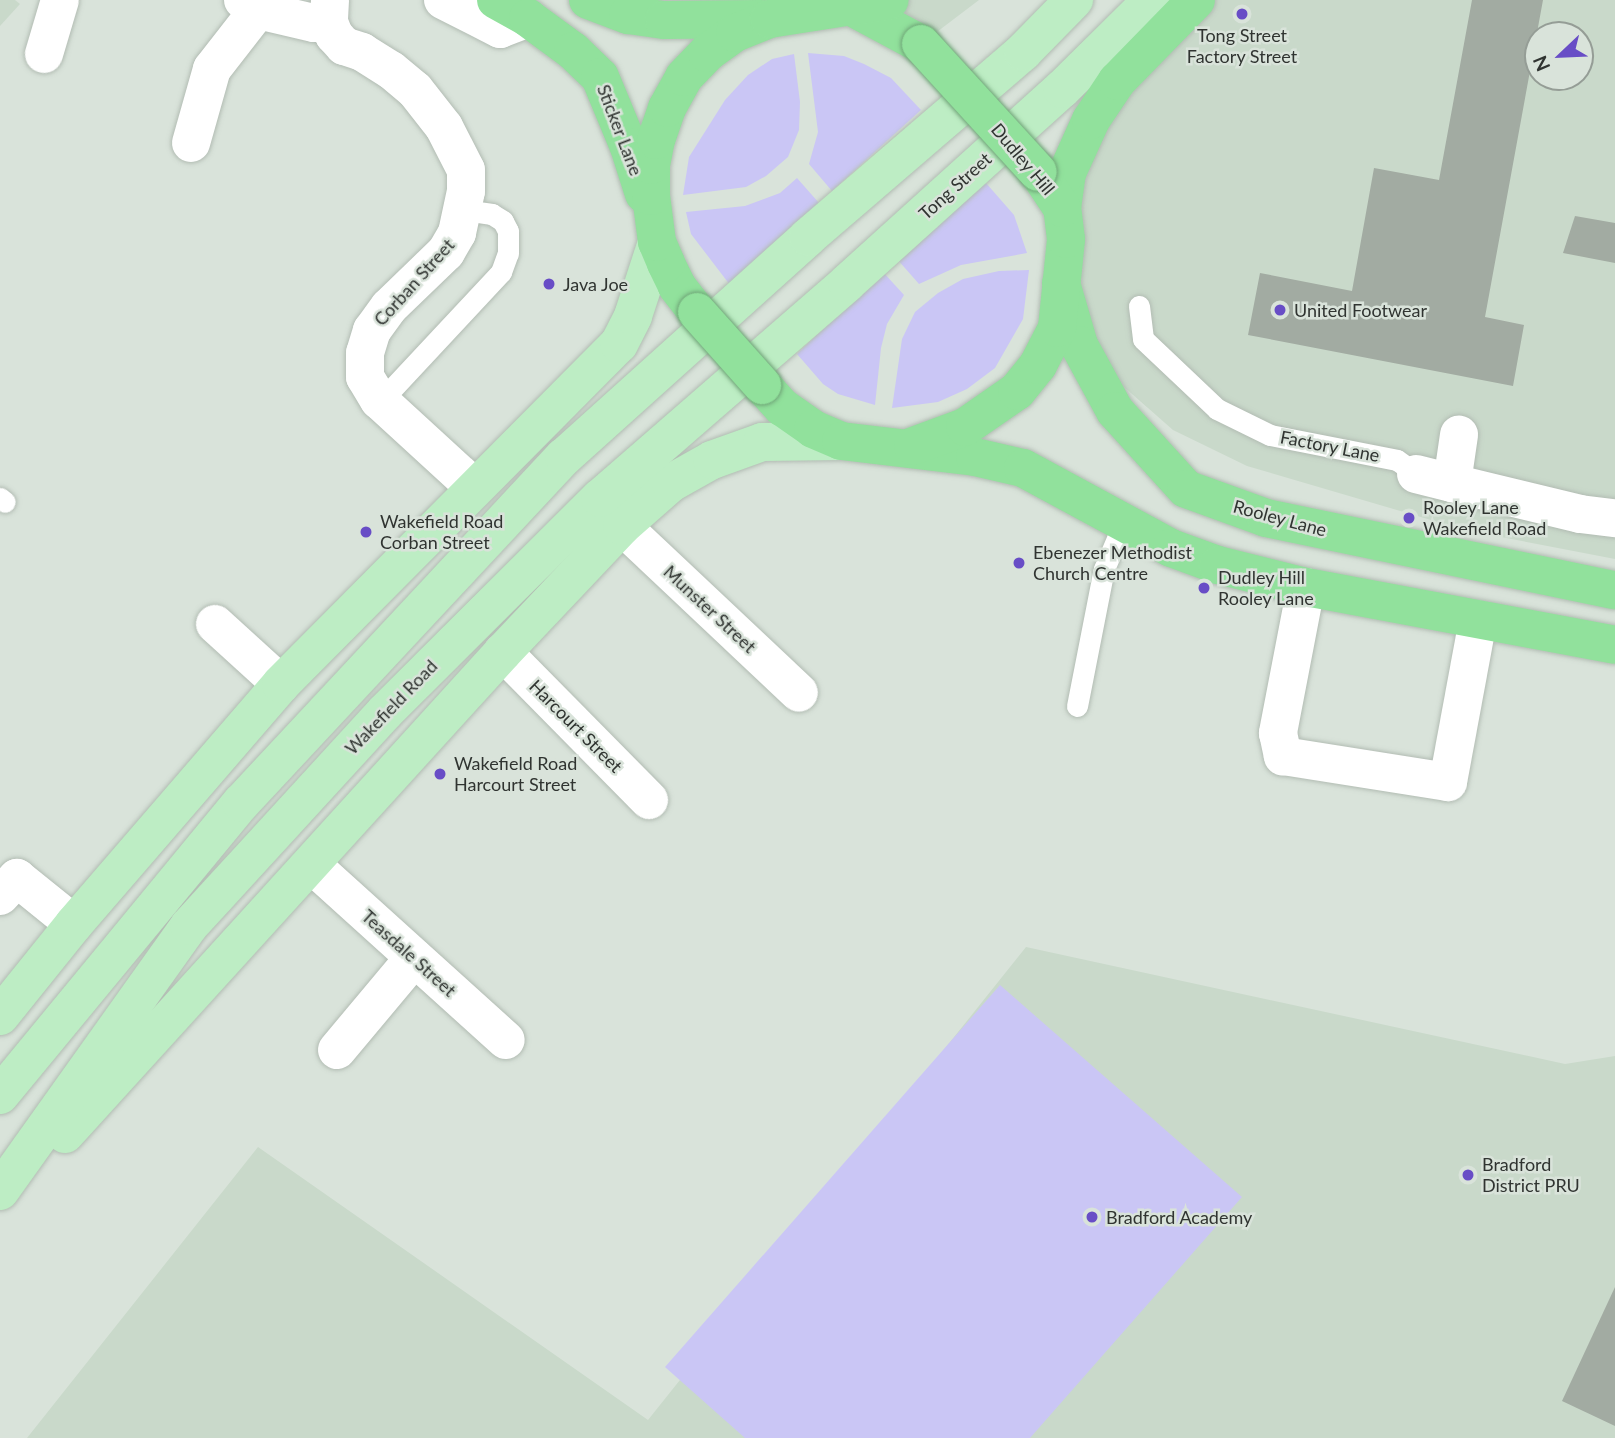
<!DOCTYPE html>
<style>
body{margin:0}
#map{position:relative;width:1615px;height:1438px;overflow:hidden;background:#d9e3da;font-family:Lato,sans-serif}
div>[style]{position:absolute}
.built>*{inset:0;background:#c9d9ca}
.green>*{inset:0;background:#cac6f5}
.building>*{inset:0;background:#a2aba2}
.roads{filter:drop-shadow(0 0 2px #b2bcb3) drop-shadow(0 0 2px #b2bcb3)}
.lane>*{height:21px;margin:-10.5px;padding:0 10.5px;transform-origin:10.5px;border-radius:10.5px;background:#fff}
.street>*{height:38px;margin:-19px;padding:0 19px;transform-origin:19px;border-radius:19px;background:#fff}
.primary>*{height:38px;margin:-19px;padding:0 19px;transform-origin:19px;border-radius:19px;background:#bdedc4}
.highway>*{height:38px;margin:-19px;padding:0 19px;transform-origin:19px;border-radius:19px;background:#91e19c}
.bridges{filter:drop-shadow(0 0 2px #6fa477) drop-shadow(0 0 2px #6fa477)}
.highway-bridge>*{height:38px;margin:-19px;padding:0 19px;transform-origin:19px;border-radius:19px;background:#91e19c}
.dots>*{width:19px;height:19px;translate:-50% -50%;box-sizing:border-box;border:4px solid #d9e3da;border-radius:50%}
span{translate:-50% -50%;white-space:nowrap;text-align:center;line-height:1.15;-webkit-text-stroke:5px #d9e3da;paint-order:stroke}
.poi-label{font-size:18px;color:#303431}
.left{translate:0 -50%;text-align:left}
.street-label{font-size:18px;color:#303431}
.north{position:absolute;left:1524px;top:21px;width:70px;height:70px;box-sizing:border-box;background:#d9e3da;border:2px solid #959d96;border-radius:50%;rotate:247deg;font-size:19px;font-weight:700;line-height:28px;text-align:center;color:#303431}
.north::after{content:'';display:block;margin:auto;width:24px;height:32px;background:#684dc6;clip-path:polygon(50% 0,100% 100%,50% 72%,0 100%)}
</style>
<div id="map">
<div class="built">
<div style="clip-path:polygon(0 0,15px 0,20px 4px,0 26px)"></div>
<div style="clip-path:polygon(611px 0,979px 0,921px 44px,850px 6px)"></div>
<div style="clip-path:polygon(evenodd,1196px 0,1615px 0,1615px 559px,1465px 530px,1247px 466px,1173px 430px,1057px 328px,1067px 173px,1196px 0,1538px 35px,1580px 35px,1580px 77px,1538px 77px,1538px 35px)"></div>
<div style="clip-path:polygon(1026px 947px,1565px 1064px,1615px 1056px,1615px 1438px,27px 1438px,258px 1147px,648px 1420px)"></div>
</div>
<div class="green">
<div style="clip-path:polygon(808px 53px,844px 56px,864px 64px,891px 78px,921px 110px,832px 191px,809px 164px,818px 132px)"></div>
<div style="clip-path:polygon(794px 54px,800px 102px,799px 130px,788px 157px,766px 176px,746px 187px,683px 195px,689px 157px,725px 100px,748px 75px,772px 59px)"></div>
<div style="clip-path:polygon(797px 178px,819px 203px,730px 285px,691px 234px,686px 212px,745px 206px,780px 193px)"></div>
<div style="clip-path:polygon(986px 183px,1014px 215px,1027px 253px,961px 265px,919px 284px,897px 259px)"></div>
<div style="clip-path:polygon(1029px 270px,1023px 319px,995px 368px,967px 389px,938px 402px,892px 408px,902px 339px,915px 312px,938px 293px,963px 279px,999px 271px)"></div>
<div style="clip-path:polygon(883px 272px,904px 295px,887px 324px,881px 348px,875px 405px,838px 394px,823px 384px,797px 354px)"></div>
<div style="clip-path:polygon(1000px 985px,1242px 1197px,1030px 1438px,745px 1438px,665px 1367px)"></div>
</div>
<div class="building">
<div style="clip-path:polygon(1472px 0,1543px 0,1485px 317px,1524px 325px,1513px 386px,1248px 335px,1260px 273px,1352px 291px,1374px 168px,1439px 180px)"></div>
<div style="clip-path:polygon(1575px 216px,1615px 223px,1615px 263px,1563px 253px)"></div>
<div style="clip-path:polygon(1615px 1287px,1615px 1426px,1562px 1401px)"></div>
</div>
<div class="roads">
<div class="lane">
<div style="left:1139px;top:306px;width:33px;rotate:83deg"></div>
<div style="left:1143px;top:339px;width:102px;rotate:43.4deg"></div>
<div style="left:1217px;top:409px;width:59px;rotate:26.1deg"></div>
<div style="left:1270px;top:435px;width:129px;rotate:11.1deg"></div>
<div style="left:1397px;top:460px;width:24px;rotate:36deg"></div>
<div style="left:387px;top:407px;width:16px;rotate:-79deg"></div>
<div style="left:390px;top:391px;width:163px;rotate:-47deg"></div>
<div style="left:501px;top:272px;width:20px;rotate:-70deg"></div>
<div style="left:508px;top:253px;width:22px;rotate:-90deg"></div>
<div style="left:508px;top:231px;width:11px;rotate:-117deg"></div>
<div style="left:503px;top:221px;width:13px;rotate:-148deg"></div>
<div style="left:492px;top:214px;width:29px;rotate:-172deg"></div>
<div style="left:0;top:498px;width:6px;rotate:39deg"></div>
<div style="left:1077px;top:706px;width:140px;rotate:-78.9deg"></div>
<div style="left:1104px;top:569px;width:51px;rotate:-66.9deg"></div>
</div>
<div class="street">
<div style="left:243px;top:0;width:18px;rotate:34deg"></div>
<div style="left:258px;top:10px;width:57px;rotate:13.1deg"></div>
<div style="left:314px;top:23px;width:15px;rotate:-4deg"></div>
<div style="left:330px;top:0;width:22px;rotate:93deg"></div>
<div style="left:329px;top:22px;width:14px;rotate:69deg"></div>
<div style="left:334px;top:35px;width:15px;rotate:48deg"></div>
<div style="left:344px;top:46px;width:19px;rotate:18deg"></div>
<div style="left:362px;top:52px;width:34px;rotate:32deg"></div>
<div style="left:391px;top:70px;width:31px;rotate:40deg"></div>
<div style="left:415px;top:90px;width:47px;rotate:51.9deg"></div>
<div style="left:444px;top:127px;width:48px;rotate:62.9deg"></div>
<div style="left:466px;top:170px;width:21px;rotate:90deg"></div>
<div style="left:466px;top:191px;width:43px;rotate:102.1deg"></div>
<div style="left:457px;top:233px;width:22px;rotate:120deg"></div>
<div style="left:446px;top:252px;width:79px;rotate:136deg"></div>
<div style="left:389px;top:307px;width:29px;rotate:126deg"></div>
<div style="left:372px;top:330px;width:24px;rotate:107deg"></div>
<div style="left:365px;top:353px;width:24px;rotate:90deg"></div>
<div style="left:365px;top:377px;width:27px;rotate:59deg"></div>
<div style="left:379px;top:400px;width:129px;rotate:42.5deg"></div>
<div style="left:443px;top:0;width:64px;rotate:27deg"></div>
<div style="left:500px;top:29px;width:30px;rotate:-21deg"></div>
<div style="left:44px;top:54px;width:56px;rotate:-73.5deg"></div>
<div style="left:191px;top:143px;width:77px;rotate:-74.2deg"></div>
<div style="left:212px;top:69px;width:75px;rotate:-52.1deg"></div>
<div style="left:1416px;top:474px;width:37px;rotate:14deg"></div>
<div style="left:1452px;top:483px;width:49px;rotate:-81.7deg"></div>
<div style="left:1452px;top:483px;width:132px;rotate:13.6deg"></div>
<div style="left:1580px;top:514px;width:35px;rotate:7deg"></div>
<div style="left:622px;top:526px;width:243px;rotate:43.3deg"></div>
<div style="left:1306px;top:587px;width:149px;rotate:100.9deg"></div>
<div style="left:1278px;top:733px;width:24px;rotate:78deg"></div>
<div style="left:1283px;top:756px;width:167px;rotate:9deg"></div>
<div style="left:1448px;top:782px;width:165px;rotate:-79.5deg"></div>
<div style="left:215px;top:624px;width:89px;rotate:42.3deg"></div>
<div style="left:503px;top:652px;width:208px;rotate:45.4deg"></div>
<div style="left:312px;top:865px;width:261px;rotate:42.1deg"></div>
<div style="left:0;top:896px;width:25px;rotate:-47deg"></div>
<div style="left:17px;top:878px;width:73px;rotate:38.9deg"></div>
<div style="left:337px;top:1050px;width:120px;rotate:-50.1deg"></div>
</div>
<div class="primary">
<div style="left:0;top:1016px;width:118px;rotate:-51.2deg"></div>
<div style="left:74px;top:924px;width:317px;rotate:-49.2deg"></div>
<div style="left:281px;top:684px;width:479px;rotate:-45.2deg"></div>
<div style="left:619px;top:344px;width:31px;rotate:-63deg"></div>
<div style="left:633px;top:316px;width:78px;rotate:-72deg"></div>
<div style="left:0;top:1095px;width:379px;rotate:-50.5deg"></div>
<div style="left:241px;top:803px;width:473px;rotate:-47deg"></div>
<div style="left:564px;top:457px;width:329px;rotate:-42deg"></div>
<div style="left:808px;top:237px;width:284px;rotate:-40.7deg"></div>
<div style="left:1023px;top:52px;width:73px;rotate:-45.6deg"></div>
<div style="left:65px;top:1134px;width:651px;rotate:-47.74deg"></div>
<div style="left:503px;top:652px;width:173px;rotate:-46.6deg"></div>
<div style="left:622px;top:526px;width:65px;rotate:-41.3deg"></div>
<div style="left:671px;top:483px;width:47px;rotate:-29.3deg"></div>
<div style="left:712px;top:460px;width:53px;rotate:-19.8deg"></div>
<div style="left:762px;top:442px;width:79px;rotate:-0.7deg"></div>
<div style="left:0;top:1191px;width:325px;rotate:-54.5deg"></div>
<div style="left:189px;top:926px;width:290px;rotate:-47.5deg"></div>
<div style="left:385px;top:712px;width:303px;rotate:-44.9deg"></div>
<div style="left:600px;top:498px;width:327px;rotate:-41deg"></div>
<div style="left:847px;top:283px;width:290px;rotate:-42.1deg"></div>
<div style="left:1062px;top:89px;width:127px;rotate:-44.7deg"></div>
</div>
<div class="highway">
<div style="left:496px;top:0;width:37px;rotate:29deg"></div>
<div style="left:528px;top:18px;width:56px;rotate:36.3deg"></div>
<div style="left:573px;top:51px;width:37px;rotate:44deg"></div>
<div style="left:600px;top:77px;width:76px;rotate:67.5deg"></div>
<div style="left:629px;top:147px;width:49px;rotate:72.3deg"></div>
<div style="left:588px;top:0;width:43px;rotate:20.6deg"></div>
<div style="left:628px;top:15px;width:36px;rotate:8deg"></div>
<div style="left:664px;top:20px;width:97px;rotate:-0.6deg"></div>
<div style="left:850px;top:6px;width:81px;rotate:28.2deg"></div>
<div style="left:1062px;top:208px;width:35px;rotate:-82deg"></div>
<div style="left:1067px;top:173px;width:58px;rotate:-65.6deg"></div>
<div style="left:1091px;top:120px;width:47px;rotate:-56.3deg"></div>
<div style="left:1117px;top:81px;width:113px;rotate:-45.7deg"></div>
<div style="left:1061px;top:283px;width:65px;rotate:73.8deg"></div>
<div style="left:1079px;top:345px;width:75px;rotate:61.4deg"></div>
<div style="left:1115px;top:411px;width:105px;rotate:47.7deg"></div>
<div style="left:1186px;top:489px;width:85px;rotate:19.9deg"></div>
<div style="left:1266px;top:518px;width:356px;rotate:11.7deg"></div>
<div style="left:697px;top:312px;width:33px;rotate:-128deg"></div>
<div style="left:677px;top:286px;width:25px;rotate:-116deg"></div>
<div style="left:666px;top:263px;width:23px;rotate:-113deg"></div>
<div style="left:657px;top:242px;width:46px;rotate:-97.4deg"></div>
<div style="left:651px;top:196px;width:31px;rotate:-90deg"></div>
<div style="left:651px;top:165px;width:25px;rotate:-79deg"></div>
<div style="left:656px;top:140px;width:34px;rotate:-71deg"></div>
<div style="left:667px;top:108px;width:35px;rotate:-61deg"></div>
<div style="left:684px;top:77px;width:33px;rotate:-46deg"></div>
<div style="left:707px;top:53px;width:34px;rotate:-36deg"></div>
<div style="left:735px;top:33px;width:37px;rotate:-22deg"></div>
<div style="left:769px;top:19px;width:122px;rotate:-8.9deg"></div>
<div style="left:762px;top:385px;width:30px;rotate:48deg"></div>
<div style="left:782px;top:407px;width:38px;rotate:35deg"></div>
<div style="left:813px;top:429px;width:30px;rotate:23deg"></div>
<div style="left:841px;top:441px;width:135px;rotate:6.8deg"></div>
<div style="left:975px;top:457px;width:49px;rotate:12.9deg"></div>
<div style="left:1023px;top:468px;width:168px;rotate:28.4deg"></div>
<div style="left:1171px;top:548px;width:50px;rotate:19.9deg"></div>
<div style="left:1218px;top:565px;width:91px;rotate:14deg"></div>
<div style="left:1306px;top:587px;width:314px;rotate:10.6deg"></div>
<div style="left:913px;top:446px;width:55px;rotate:-20.1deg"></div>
<div style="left:965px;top:427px;width:63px;rotate:-34.7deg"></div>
<div style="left:1017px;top:391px;width:33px;rotate:-51deg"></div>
<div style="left:1038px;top:365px;width:42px;rotate:-62.8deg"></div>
<div style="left:1057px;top:328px;width:89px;rotate:-84.2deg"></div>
<div style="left:1066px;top:239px;width:31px;rotate:-97deg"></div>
<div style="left:1062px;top:208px;width:43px;rotate:-123.7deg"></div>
</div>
</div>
<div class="bridges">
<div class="highway-bridge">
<div style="left:921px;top:44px;width:173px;rotate:47.6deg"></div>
<div style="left:697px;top:312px;width:98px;rotate:48.3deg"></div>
</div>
</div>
<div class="dots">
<div style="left:1242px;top:14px;background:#684dc6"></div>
<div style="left:549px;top:284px;background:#684dc6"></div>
<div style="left:1280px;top:310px;background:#684dc6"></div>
<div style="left:1409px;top:518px;background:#684dc6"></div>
<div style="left:366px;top:532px;background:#684dc6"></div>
<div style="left:1019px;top:563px;background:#684dc6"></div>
<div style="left:1204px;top:588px;background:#684dc6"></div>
<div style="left:440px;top:774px;background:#684dc6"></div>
<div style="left:1468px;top:1175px;background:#684dc6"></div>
<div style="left:1092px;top:1217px;background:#684dc6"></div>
</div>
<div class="poi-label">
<span style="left:1242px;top:46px">Tong Street<br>Factory Street</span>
<span class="left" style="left:563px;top:284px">Java Joe</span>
<span class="left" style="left:1294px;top:310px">United Footwear</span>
<span class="left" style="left:1423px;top:518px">Rooley Lane<br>Wakefield Road</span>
<span class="left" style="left:380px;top:532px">Wakefield Road<br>Corban Street</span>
<span class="left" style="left:1033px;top:563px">Ebenezer Methodist<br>Church Centre</span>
<span class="left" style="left:1218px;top:588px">Dudley Hill<br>Rooley Lane</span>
<span class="left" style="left:454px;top:774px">Wakefield Road<br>Harcourt Street</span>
<span class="left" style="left:1482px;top:1175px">Bradford<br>District PRU</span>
<span class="left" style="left:1106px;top:1217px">Bradford Academy</span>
</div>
<div class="street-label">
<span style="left:620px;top:130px;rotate:69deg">Sticker Lane</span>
<span style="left:1023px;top:159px;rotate:50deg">Dudley Hill</span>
<span style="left:955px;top:186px;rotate:-42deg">Tong Street</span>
<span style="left:414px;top:282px;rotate:-48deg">Corban Street</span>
<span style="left:1330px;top:446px;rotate:11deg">Factory Lane</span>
<span style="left:1280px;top:518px;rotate:15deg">Rooley Lane</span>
<span style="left:710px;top:609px;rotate:43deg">Munster Street</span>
<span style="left:391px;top:707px;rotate:-46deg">Wakefield Road</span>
<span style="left:576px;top:726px;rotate:45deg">Harcourt Street</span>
<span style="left:409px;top:953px;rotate:42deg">Teasdale Street</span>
</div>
<div class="north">N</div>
</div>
